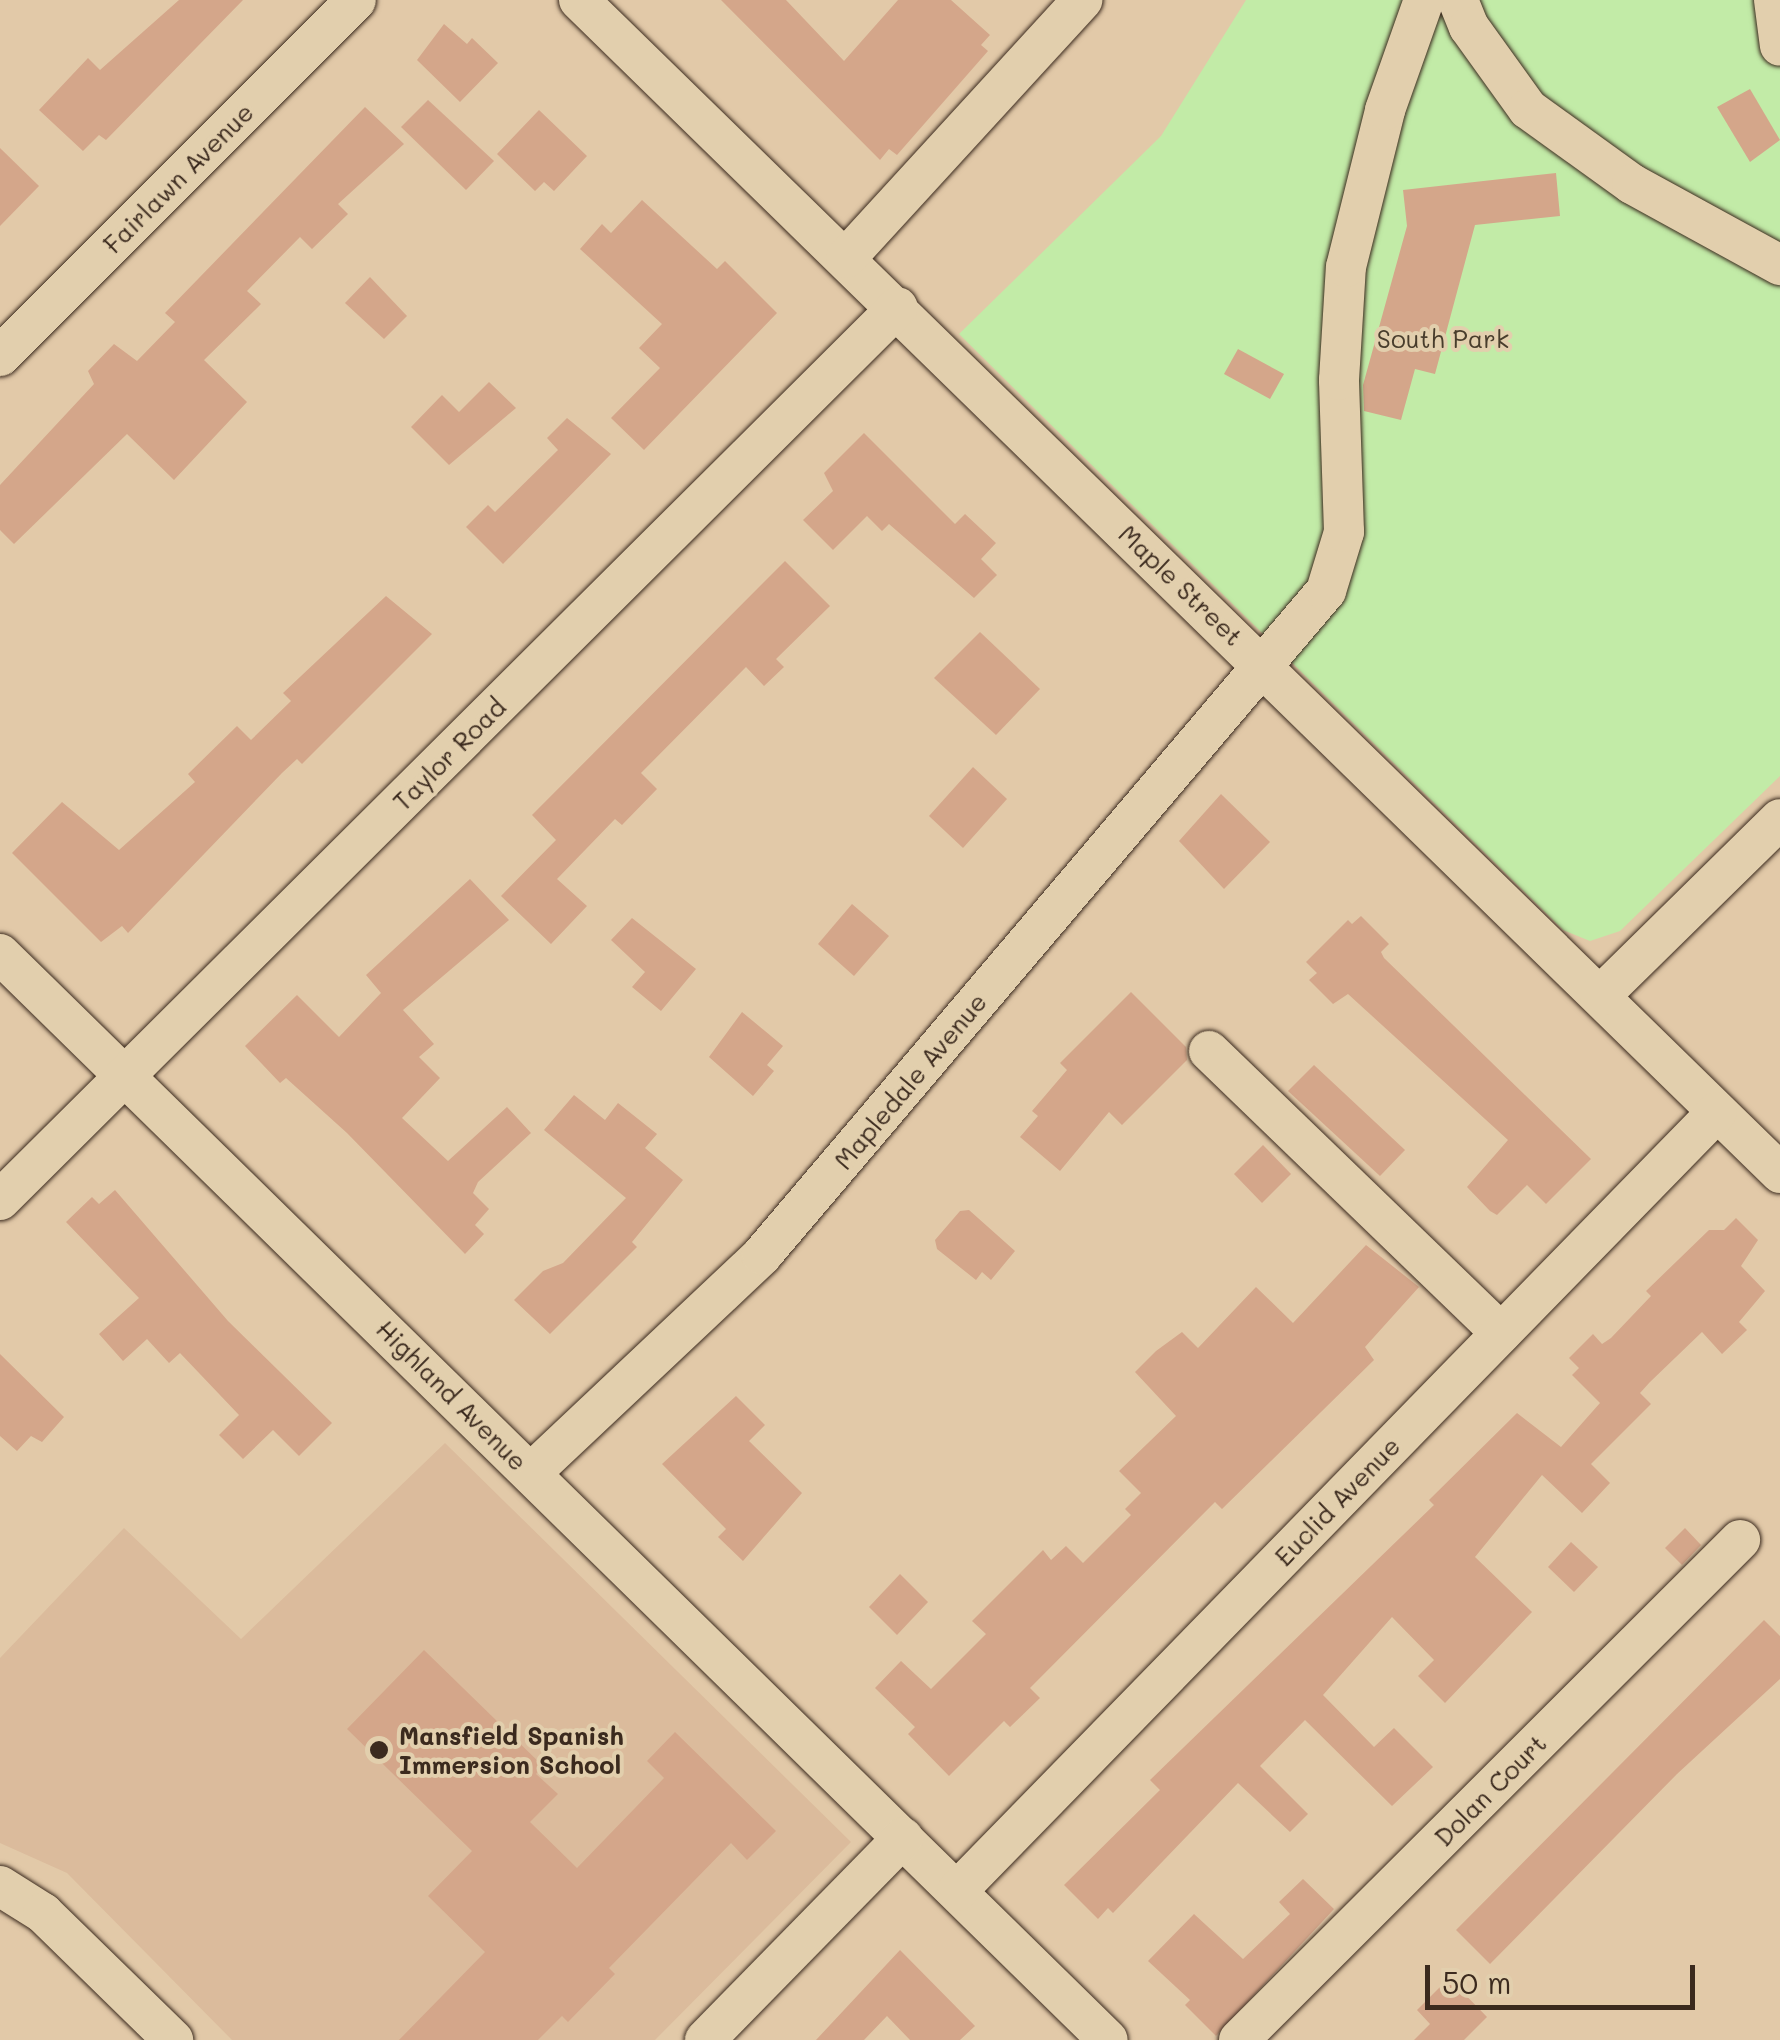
<!DOCTYPE html>
<style>
body{margin:0}
#map{position:relative;width:1780px;height:2040px;overflow:hidden;background:#e2c9a8;font-family:Mali,sans-serif}
div>[style]{position:absolute}
.built>*{inset:0;background:#dbbb9c}
.green>*{inset:0;background:#c2eba7}
.building>*{inset:0;background:#d4a68a}
.roads{filter:drop-shadow(0 0 2px #3b2a1e) drop-shadow(0 0 2px #3b2a1e)}
.minor>*{height:40px;margin:-20px;padding:0 20px;transform-origin:20px;border-radius:20px;background:#e2cfad}
.dots>*{width:28px;height:28px;translate:-50% -50%;box-sizing:border-box;border:5px solid #e2cfad;border-radius:50%}
span{translate:-50% -50%;white-space:nowrap;text-align:center;line-height:1.15;-webkit-text-stroke:8px #e2cfad;paint-order:stroke}
.street-label{font-size:25px;color:#3b2a1e}
.park-label{font-size:25px;color:#483d2c}
.poi-label{font-size:25px;color:#3b2a1e;font-weight:700}
.left{translate:0 -50%;text-align:left}
.scale{position:absolute;left:1425px;top:1965px;width:270px;height:45px;box-sizing:border-box;border:5px solid #3b2a1e;border-top:0;padding-left:12px;font-size:30px;line-height:35px;white-space:nowrap;color:#3b2a1e;-webkit-text-stroke:8px #e2cfad;paint-order:stroke}
</style>
<div id="map">
<div class="built">
<div style="clip-path:polygon(445px 1443px,851px 1842px,655px 2040px,232px 2040px,67px 1873px,0 1843px,0 1658px,124px 1528px,241px 1639px)"></div>
</div>
<div class="green">
<div style="clip-path:polygon(1246px 0,1780px 0,1780px 776px,1620px 931px,1590px 941px,1563px 930px,959px 334px,1161px 136px)"></div>
</div>
<div class="building">
<div style="clip-path:polygon(179px 0,243px 0,106px 140px,99px 135px,83px 151px,39px 110px,88px 58px,100px 70px)"></div>
<div style="clip-path:polygon(721px 0,786px 0,844px 61px,898px 0,951px 0,990px 35px,981px 45px,988px 51px,897px 155px,889px 149px,880px 160px)"></div>
<div style="clip-path:polygon(444px 24px,467px 44px,472px 38px,498px 63px,460px 102px,417px 60px)"></div>
<div style="clip-path:polygon(1750px 89px,1780px 140px,1750px 162px,1717px 107px)"></div>
<div style="clip-path:polygon(428px 100px,494px 161px,466px 190px,401px 127px)"></div>
<div style="clip-path:polygon(365px 107px,404px 144px,338px 204px,348px 214px,312px 249px,300px 237px,247px 291px,261px 304px,204px 360px,247px 402px,174px 480px,127px 434px,14px 544px,0 530px,0 485px,94px 384px,88px 371px,114px 344px,137px 361px,175px 322px,165px 313px)"></div>
<div style="clip-path:polygon(539px 110px,587px 156px,554px 191px,544px 182px,535px 191px,497px 154px)"></div>
<div style="clip-path:polygon(0 148px,39px 186px,0 226px)"></div>
<div style="clip-path:polygon(1556px 173px,1560px 216px,1475px 225px,1435px 374px,1415px 369px,1401px 420px,1364px 411px,1363px 385px,1407px 226px,1403px 190px)"></div>
<div style="clip-path:polygon(642px 200px,717px 269px,725px 261px,777px 313px,644px 450px,611px 418px,660px 368px,639px 348px,662px 324px,580px 249px,602px 224px,611px 233px)"></div>
<div style="clip-path:polygon(370px 277px,407px 316px,384px 339px,345px 303px)"></div>
<div style="clip-path:polygon(1238px 349px,1284px 374px,1270px 399px,1224px 374px)"></div>
<div style="clip-path:polygon(489px 382px,516px 408px,449px 465px,411px 427px,442px 395px,459px 412px)"></div>
<div style="clip-path:polygon(567px 418px,611px 454px,503px 564px,466px 527px,488px 505px,495px 512px,558px 450px,547px 438px)"></div>
<div style="clip-path:polygon(864px 433px,955px 524px,965px 514px,996px 543px,981px 559px,997px 575px,974px 598px,889px 524px,882px 531px,867px 516px,833px 550px,803px 520px,833px 491px,824px 473px)"></div>
<div style="clip-path:polygon(785px 561px,830px 606px,776px 659px,784px 667px,764px 686px,746px 667px,641px 773px,657px 789px,622px 825px,615px 819px,557px 879px,587px 906px,551px 944px,501px 896px,556px 840px,532px 815px)"></div>
<div style="clip-path:polygon(386px 596px,432px 634px,302px 764px,297px 759px,282px 773px,128px 933px,122px 926px,101px 942px,12px 853px,62px 802px,119px 850px,195px 782px,188px 774px,237px 726px,251px 740px,291px 701px,283px 693px)"></div>
<div style="clip-path:polygon(980px 632px,1040px 689px,996px 735px,934px 678px)"></div>
<div style="clip-path:polygon(973px 767px,1007px 799px,963px 848px,929px 816px)"></div>
<div style="clip-path:polygon(1221px 794px,1270px 842px,1224px 889px,1179px 841px)"></div>
<div style="clip-path:polygon(470px 879px,509px 920px,403px 1010px,434px 1044px,419px 1057px,440px 1078px,402px 1118px,448px 1161px,507px 1107px,531px 1133px,478px 1182px,473px 1193px,489px 1209px,475px 1225px,484px 1234px,465px 1254px,347px 1133px,286px 1078px,280px 1083px,245px 1046px,297px 995px,339px 1037px,381px 993px,366px 975px)"></div>
<div style="clip-path:polygon(852px 904px,889px 936px,854px 976px,818px 944px)"></div>
<div style="clip-path:polygon(1361px 916px,1389px 944px,1381px 952px,1384px 958px,1591px 1159px,1546px 1204px,1527px 1185px,1497px 1215px,1490px 1211px,1467px 1187px,1508px 1140px,1348px 994px,1333px 1004px,1309px 980px,1317px 973px,1306px 962px,1348px 920px,1352px 924px)"></div>
<div style="clip-path:polygon(632px 918px,696px 969px,661px 1011px,632px 987px,645px 972px,611px 940px)"></div>
<div style="clip-path:polygon(1131px 992px,1186px 1047px,1187px 1060px,1122px 1125px,1109px 1112px,1060px 1171px,1020px 1137px,1038px 1116px,1032px 1111px,1067px 1070px,1060px 1063px)"></div>
<div style="clip-path:polygon(742px 1012px,783px 1046px,767px 1065px,774px 1071px,753px 1096px,709px 1057px)"></div>
<div style="clip-path:polygon(1314px 1065px,1405px 1150px,1380px 1176px,1288px 1091px)"></div>
<div style="clip-path:polygon(574px 1095px,605px 1120px,618px 1103px,657px 1134px,645px 1148px,683px 1180px,632px 1242px,637px 1247px,550px 1334px,514px 1300px,543px 1271px,563px 1263px,626px 1198px,544px 1130px)"></div>
<div style="clip-path:polygon(1263px 1145px,1291px 1174px,1262px 1203px,1234px 1174px)"></div>
<div style="clip-path:polygon(115px 1190px,228px 1321px,332px 1423px,299px 1456px,273px 1430px,243px 1459px,219px 1435px,239px 1415px,180px 1353px,169px 1363px,147px 1339px,123px 1361px,99px 1334px,139px 1298px,66px 1222px,92px 1197px,99px 1204px)"></div>
<div style="clip-path:polygon(969px 1210px,1015px 1251px,991px 1280px,982px 1272px,976px 1280px,937px 1249px,935px 1240px,960px 1211px)"></div>
<div style="clip-path:polygon(1736px 1218px,1758px 1240px,1741px 1266px,1765px 1291px,1739px 1322px,1747px 1330px,1722px 1354px,1702px 1332px,1650px 1382px,1640px 1393px,1651px 1404px,1591px 1464px,1610px 1483px,1582px 1513px,1542px 1475px,1475px 1557px,1532px 1612px,1445px 1703px,1418px 1676px,1434px 1660px,1392px 1617px,1323px 1695px,1374px 1747px,1394px 1728px,1433px 1767px,1392px 1806px,1305px 1720px,1260px 1766px,1308px 1814px,1290px 1832px,1238px 1783px,1113px 1913px,1108px 1908px,1098px 1919px,1064px 1885px,1160px 1790px,1150px 1780px,1434px 1505px,1429px 1500px,1517px 1413px,1561px 1447px,1600px 1403px,1572px 1375px,1579px 1368px,1569px 1358px,1593px 1334px,1602px 1344px,1611px 1338px,1651px 1296px,1646px 1291px,1709px 1230px,1724px 1230px)"></div>
<div style="clip-path:polygon(1366px 1245px,1419px 1287px,1365px 1347px,1374px 1360px,1222px 1509px,1215px 1502px,1030px 1688px,1040px 1698px,1010px 1727px,1004px 1721px,949px 1776px,908px 1734px,915px 1727px,875px 1688px,901px 1661px,931px 1689px,986px 1634px,972px 1621px,1043px 1550px,1051px 1560px,1066px 1546px,1083px 1563px,1131px 1515px,1125px 1509px,1141px 1493px,1119px 1471px,1176px 1416px,1135px 1372px,1156px 1351px,1182px 1332px,1198px 1348px,1256px 1287px,1293px 1323px)"></div>
<div style="clip-path:polygon(0 1354px,64px 1417px,42px 1442px,31px 1436px,17px 1451px,0 1436px)"></div>
<div style="clip-path:polygon(736px 1396px,765px 1425px,749px 1441px,802px 1493px,743px 1561px,718px 1537px,726px 1529px,662px 1464px)"></div>
<div style="clip-path:polygon(1685px 1528px,1701px 1545px,1682px 1565px,1665px 1548px)"></div>
<div style="clip-path:polygon(1571px 1542px,1598px 1567px,1574px 1592px,1548px 1567px)"></div>
<div style="clip-path:polygon(900px 1574px,928px 1602px,897px 1635px,869px 1607px)"></div>
<div style="clip-path:polygon(1764px 1620px,1780px 1636px,1780px 1679px,1677px 1774px,1490px 1964px,1456px 1930px)"></div>
<div style="clip-path:polygon(424px 1650px,543px 1766px,536px 1774px,558px 1794px,530px 1822px,577px 1868px,664px 1778px,647px 1761px,675px 1732px,776px 1831px,747px 1860px,731px 1843px,609px 1968px,615px 1974px,568px 2022px,562px 2016px,538px 2040px,399px 2040px,485px 1952px,428px 1896px,472px 1851px,347px 1729px)"></div>
<div style="clip-path:polygon(1303px 1879px,1334px 1909px,1216px 2036px,1185px 2005px,1190px 2000px,1148px 1961px,1194px 1914px,1243px 1959px,1290px 1914px,1279px 1902px)"></div>
<div style="clip-path:polygon(900px 1950px,975px 2026px,960px 2040px,910px 2040px,887px 2016px,864px 2040px,816px 2040px)"></div>
<div style="clip-path:polygon(1449px 1978px,1487px 2017px,1464px 2040px,1414px 2040px,1430px 2024px,1417px 2010px)"></div>
</div>
<div class="roads">
<div class="minor">
<div style="left:579px;top:0;width:1679px;rotate:44.32deg"></div>
<div style="left:1458px;top:0;width:29px;rotate:68deg"></div>
<div style="left:1469px;top:27px;width:101px;rotate:54.3deg"></div>
<div style="left:1528px;top:109px;width:128px;rotate:35.8deg"></div>
<div style="left:1632px;top:184px;width:169px;rotate:28.7deg"></div>
<div style="left:1774px;top:0;width:46px;rotate:82.6deg"></div>
<div style="left:846px;top:258px;width:350px;rotate:-47.5deg"></div>
<div style="left:0;top:356px;width:503px;rotate:-45deg"></div>
<div style="left:0;top:954px;width:1551px;rotate:44.43deg"></div>
<div style="left:1600px;top:996px;width:252px;rotate:-44.5deg"></div>
<div style="left:1209px;top:1051px;width:406px;rotate:44deg"></div>
<div style="left:0;top:1200px;width:1266px;rotate:-44.84deg"></div>
<div style="left:531px;top:1473px;width:318px;rotate:-43.3deg"></div>
<div style="left:762px;top:1255px;width:871px;rotate:-49.66deg"></div>
<div style="left:1326px;top:591px;width:62px;rotate:-73deg"></div>
<div style="left:1344px;top:532px;width:152px;rotate:-91.9deg"></div>
<div style="left:1339px;top:380px;width:113px;rotate:-86.5deg"></div>
<div style="left:1346px;top:267px;width:162px;rotate:-76deg"></div>
<div style="left:1385px;top:110px;width:117px;rotate:-70.5deg"></div>
<div style="left:0;top:1886px;width:51px;rotate:32.1deg"></div>
<div style="left:43px;top:1913px;width:182px;rotate:44.3deg"></div>
<div style="left:957px;top:1891px;width:1088px;rotate:-45.71deg"></div>
<div style="left:705px;top:2040px;width:283px;rotate:-45.6deg"></div>
<div style="left:1239px;top:2040px;width:708px;rotate:-44.94deg"></div>
</div>
</div>
<div class="dots">
<div style="left:379px;top:1750px;background:#3b2a1e"></div>
</div>
<div class="street-label">
<span style="left:178px;top:178px;rotate:-45deg">Fairlawn Avenue</span>
<span style="left:1181px;top:585px;rotate:44deg">Maple Street</span>
<span style="left:449px;top:754px;rotate:-45deg">Taylor Road</span>
<span style="left:910px;top:1081px;rotate:-50deg">Mapledale Avenue</span>
<span style="left:452px;top:1395px;rotate:45deg">Highland Avenue</span>
<span style="left:1337px;top:1501px;rotate:-46deg">Euclid Avenue</span>
<span style="left:1490px;top:1790px;rotate:-45deg">Dolan Court</span>
</div>
<div class="park-label">
<span style="left:1443px;top:338px">South Park</span>
</div>
<div class="poi-label">
<span class="left" style="left:399px;top:1750px">Mansfield Spanish<br>Immersion School</span>
</div>
<div class="scale">50 m</div>
</div>
